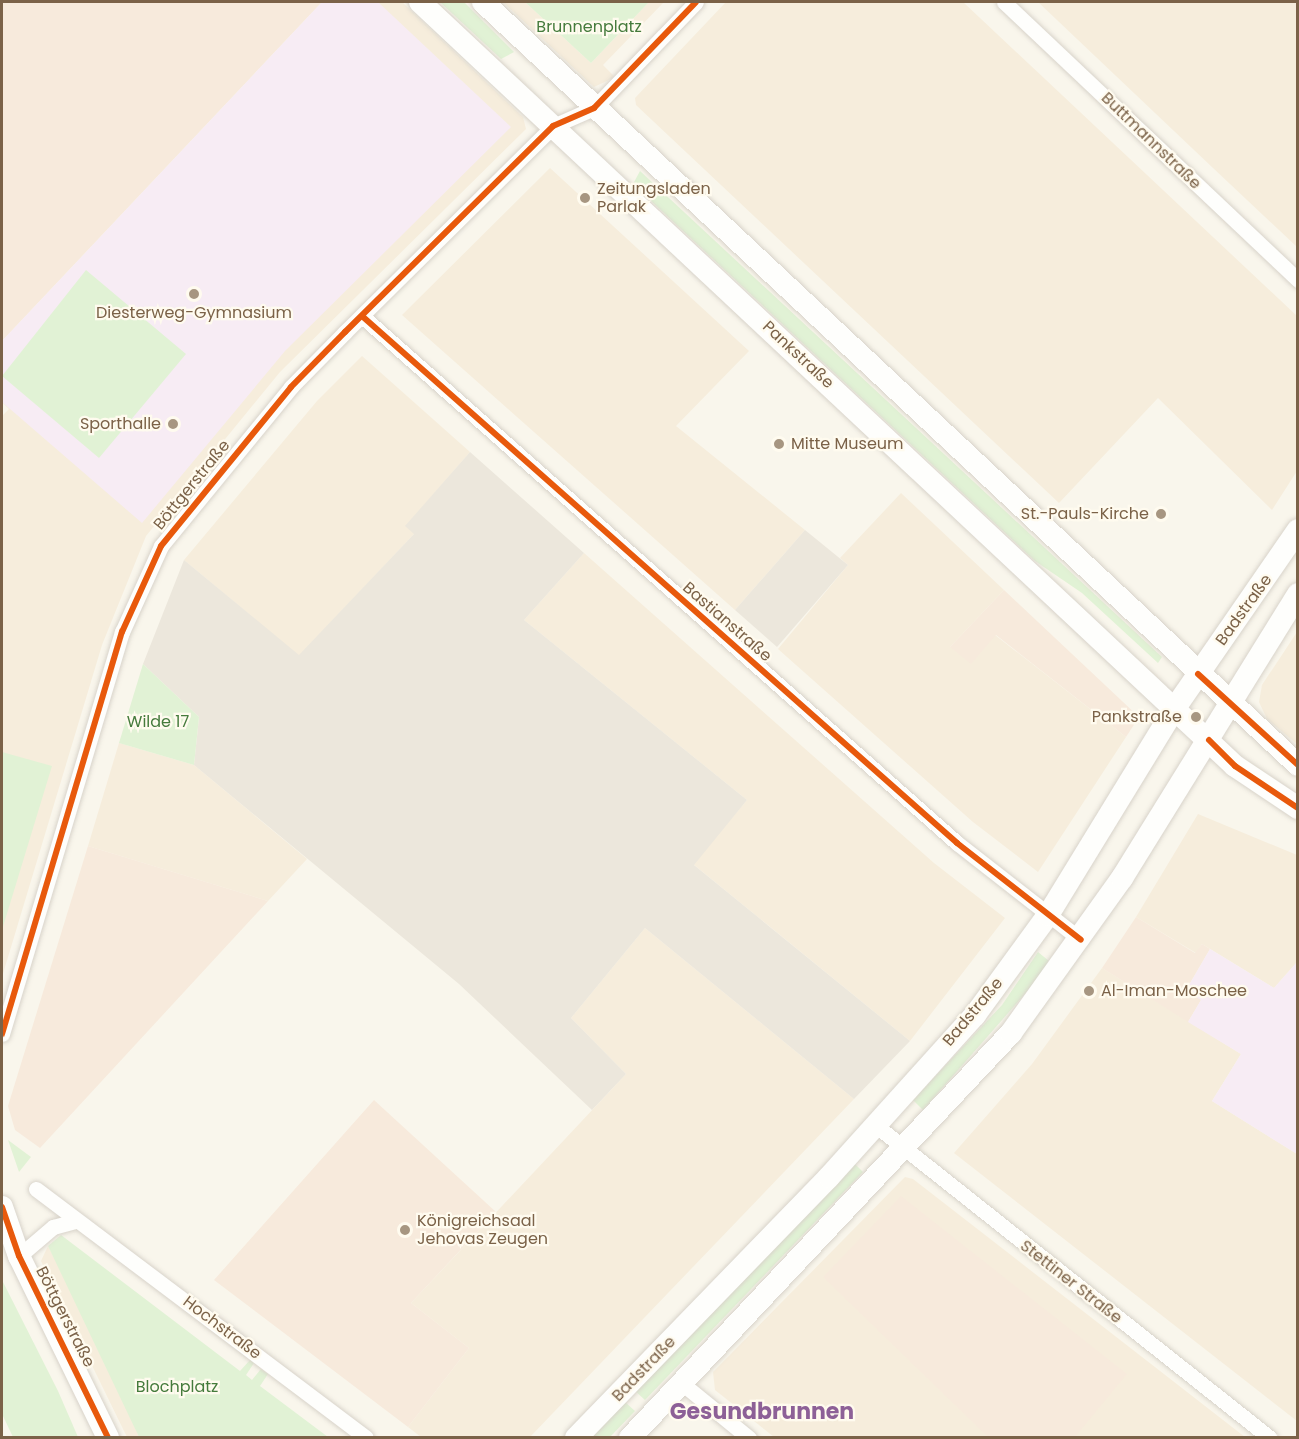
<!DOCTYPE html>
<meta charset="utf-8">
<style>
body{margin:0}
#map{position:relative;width:1299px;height:1439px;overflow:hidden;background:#f9f6ec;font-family:Poppins,sans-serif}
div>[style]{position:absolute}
.residential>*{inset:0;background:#f6eddc}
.commercial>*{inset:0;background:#f7eadc}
.industrial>*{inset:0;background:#ece7dc}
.education>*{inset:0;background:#f7ecf4}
.green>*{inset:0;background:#e1f2d5}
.roads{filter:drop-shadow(0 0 2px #d8d3ca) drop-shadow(0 0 2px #d8d3ca)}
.street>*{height:15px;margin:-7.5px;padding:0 7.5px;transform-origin:7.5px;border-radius:7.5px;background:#fefefc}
.secondary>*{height:22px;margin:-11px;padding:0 11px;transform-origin:11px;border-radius:11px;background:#fefefc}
.cycleway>*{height:6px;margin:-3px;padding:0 3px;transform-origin:3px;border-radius:3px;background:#e8590c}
.dots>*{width:16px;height:16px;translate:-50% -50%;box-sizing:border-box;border:3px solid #fffbef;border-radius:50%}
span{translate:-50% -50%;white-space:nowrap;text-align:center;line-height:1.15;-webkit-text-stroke:4.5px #fffbef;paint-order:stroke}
.park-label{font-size:16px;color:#457b3c}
.street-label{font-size:16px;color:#7b6248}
.poi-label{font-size:16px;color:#7b6248}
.left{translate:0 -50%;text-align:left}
.right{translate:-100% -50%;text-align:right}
.district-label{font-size:22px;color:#8d6097;font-weight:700}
.frame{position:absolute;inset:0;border:3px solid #7b6248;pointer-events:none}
</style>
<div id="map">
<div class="residential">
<div style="clip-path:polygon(322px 2px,402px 2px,523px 117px,526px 129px,280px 372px,146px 536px,102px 645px,2px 977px,2px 416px,9px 409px,2px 402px)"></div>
<div style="clip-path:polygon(503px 2px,525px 2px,591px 63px,649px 2px,664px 2px,603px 65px,615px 77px,594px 87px)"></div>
<div style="clip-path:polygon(726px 2px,963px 2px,1297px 316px,1297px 471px,1272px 510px,1158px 398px,1059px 503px,636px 105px,635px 98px)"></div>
<div style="clip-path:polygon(1038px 2px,1297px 2px,1297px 247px,1213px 168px)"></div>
<div style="clip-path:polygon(550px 168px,749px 351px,676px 426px,805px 530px,735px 610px,402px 315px)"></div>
<div style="clip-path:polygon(362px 356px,470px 452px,406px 526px,415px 533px,299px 656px,184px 560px,317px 401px)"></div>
<div style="clip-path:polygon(901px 493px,1004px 590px,950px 647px,995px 635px,1126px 737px,1038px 872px,973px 822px,778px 649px,848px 565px,840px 558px)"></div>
<div style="clip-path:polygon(584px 553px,934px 863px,1005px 918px,910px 1041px,693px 864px,747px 800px,524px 620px)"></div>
<div style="clip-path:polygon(1297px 632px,1297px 744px,1267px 719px,1259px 702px,1262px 685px)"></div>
<div style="clip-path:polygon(119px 743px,194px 765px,307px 859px,268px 901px,88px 846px)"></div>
<div style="clip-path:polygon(1198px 814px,1297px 855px,1297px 962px,1274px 988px,1202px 944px,1196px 953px,1136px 917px)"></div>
<div style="clip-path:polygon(645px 928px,854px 1099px,530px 1437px,421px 1437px,408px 1427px,469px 1348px,411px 1303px,626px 1074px,571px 1018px)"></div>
<div style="clip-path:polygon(1102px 968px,1241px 1054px,1212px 1101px,1297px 1154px,1297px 1421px,954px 1153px,1032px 1064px)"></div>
<div style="clip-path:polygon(905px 1177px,913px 1179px,1245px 1437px,774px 1437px,715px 1390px,713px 1372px)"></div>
<div style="clip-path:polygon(48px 1246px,106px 1357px,139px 1437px,127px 1437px,41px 1261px)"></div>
</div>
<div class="commercial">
<div style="clip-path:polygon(2px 2px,322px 2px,2px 341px)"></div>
<div style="clip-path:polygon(1004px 590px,1139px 717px,1126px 737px,996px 635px,971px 664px,950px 647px)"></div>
<div style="clip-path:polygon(88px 846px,268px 901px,40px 1148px,15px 1130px,8px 1106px)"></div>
<div style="clip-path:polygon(1136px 917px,1195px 953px,1202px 944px,1210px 949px,1189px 985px,1201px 1000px,1188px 1022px,1102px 968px)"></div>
<div style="clip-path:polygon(374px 1100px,496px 1212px,411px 1303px,469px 1348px,408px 1427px,214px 1280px)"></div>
<div style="clip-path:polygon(901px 1196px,1127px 1374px,1075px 1437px,988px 1437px,823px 1277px)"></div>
</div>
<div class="industrial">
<div style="clip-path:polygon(470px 452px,584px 553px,524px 620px,747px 800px,694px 865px,910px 1041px,854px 1099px,645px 928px,571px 1018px,626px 1074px,592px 1110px,459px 984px,194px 765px,199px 717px,143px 664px,184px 560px,299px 655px,414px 534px,405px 526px)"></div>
<div style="clip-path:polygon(805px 530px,848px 565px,777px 647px,735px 610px)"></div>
</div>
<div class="education">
<div style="clip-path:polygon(322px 2px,378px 2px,511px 127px,285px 351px,142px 523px,2px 402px,2px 341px)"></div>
<div style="clip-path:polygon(1210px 949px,1274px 988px,1297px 962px,1297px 1154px,1212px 1101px,1241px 1054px,1188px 1022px,1201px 1000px,1188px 992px,1189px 985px)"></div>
</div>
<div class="green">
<div style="clip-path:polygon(440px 2px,464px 2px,514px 52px,501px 59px)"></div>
<div style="clip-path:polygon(525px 2px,649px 2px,591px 63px)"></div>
<div style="clip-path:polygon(640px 171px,1162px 657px,1158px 663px,1082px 593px,1035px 561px,633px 184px)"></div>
<div style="clip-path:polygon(86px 270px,186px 354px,99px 458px,2px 376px)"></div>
<div style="clip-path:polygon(143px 664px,199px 717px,194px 765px,119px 743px)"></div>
<div style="clip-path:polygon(2px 752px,52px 766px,2px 930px)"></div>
<div style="clip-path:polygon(1038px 952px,1049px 961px,1038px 979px,923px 1110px,913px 1100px,1002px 1005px)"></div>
<div style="clip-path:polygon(8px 1140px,31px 1157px,19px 1172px)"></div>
<div style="clip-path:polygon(854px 1163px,863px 1172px,645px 1400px,635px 1391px)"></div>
<div style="clip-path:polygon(61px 1235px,240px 1371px,250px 1360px,254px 1363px,246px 1375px,252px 1380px,261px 1369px,268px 1374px,260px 1386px,328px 1437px,139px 1437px,48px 1246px)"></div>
<div style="clip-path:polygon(2px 1280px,58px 1391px,78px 1437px,13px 1437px,2px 1414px)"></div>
<div style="clip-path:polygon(625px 1402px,635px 1411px,610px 1437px,592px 1438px)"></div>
</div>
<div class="roads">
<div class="street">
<div style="left:1004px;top:2px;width:405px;rotate:43.4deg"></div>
<div style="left:362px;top:316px;width:795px;rotate:41.53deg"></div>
<div style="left:957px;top:843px;width:157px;rotate:38deg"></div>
<div style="left:2px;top:1034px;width:420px;rotate:-73.4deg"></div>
<div style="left:122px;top:632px;width:94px;rotate:-65.6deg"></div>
<div style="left:161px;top:546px;width:205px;rotate:-50.7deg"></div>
<div style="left:291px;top:387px;width:77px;rotate:-45.5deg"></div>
<div style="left:345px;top:332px;width:293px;rotate:-44.7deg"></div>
<div style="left:553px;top:126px;width:45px;rotate:-23.7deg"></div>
<div style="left:594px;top:108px;width:147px;rotate:-46.1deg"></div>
<div style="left:874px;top:1124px;width:505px;rotate:38.41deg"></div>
<div style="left:36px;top:1189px;width:413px;rotate:37deg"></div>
<div style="left:19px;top:1256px;width:45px;rotate:-40.5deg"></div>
<div style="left:53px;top:1227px;width:24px;rotate:-15deg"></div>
<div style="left:684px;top:1385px;width:84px;rotate:39.2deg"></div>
</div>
<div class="secondary">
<div style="left:420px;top:2px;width:1117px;rotate:43.15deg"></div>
<div style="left:1235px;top:766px;width:76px;rotate:33.7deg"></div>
<div style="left:483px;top:2px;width:1116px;rotate:43.11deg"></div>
<div style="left:2px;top:1207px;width:52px;rotate:70.9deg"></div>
<div style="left:19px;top:1256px;width:203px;rotate:63.9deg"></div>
<div style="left:576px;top:1438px;width:363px;rotate:-45.9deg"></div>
<div style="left:829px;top:1177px;width:218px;rotate:-48deg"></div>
<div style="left:975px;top:1015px;width:124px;rotate:-53.9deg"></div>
<div style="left:1048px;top:915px;width:243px;rotate:-58.5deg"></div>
<div style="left:1175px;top:708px;width:216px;rotate:-55.4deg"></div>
<div style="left:630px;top:1438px;width:556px;rotate:-46.75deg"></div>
<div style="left:1011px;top:1033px;width:191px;rotate:-54.4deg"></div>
<div style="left:1122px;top:878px;width:334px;rotate:-58.2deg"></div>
</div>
</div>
<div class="cycleway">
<div style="left:362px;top:316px;width:795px;rotate:41.53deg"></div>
<div style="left:957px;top:843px;width:157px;rotate:38deg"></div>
<div style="left:1198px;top:674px;width:135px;rotate:42.3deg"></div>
<div style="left:1209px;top:740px;width:37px;rotate:45deg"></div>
<div style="left:1235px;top:766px;width:76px;rotate:33.7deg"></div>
<div style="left:2px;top:1034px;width:420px;rotate:-73.4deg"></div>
<div style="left:122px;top:632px;width:94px;rotate:-65.6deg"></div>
<div style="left:161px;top:546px;width:205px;rotate:-50.7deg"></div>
<div style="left:291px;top:387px;width:77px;rotate:-45.5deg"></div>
<div style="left:345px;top:332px;width:293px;rotate:-44.7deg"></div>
<div style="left:553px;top:126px;width:45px;rotate:-23.7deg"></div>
<div style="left:594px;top:108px;width:147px;rotate:-46.1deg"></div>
<div style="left:2px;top:1207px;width:52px;rotate:70.9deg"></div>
<div style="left:19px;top:1256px;width:203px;rotate:63.9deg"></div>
</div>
<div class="dots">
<div style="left:585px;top:198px;background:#a79681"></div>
<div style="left:194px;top:294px;background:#a79681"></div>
<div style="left:173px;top:424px;background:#a79681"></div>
<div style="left:779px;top:444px;background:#a79681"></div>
<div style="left:1161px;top:514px;background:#a79681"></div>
<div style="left:1196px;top:717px;background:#a79681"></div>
<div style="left:1089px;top:991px;background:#a79681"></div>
<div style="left:405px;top:1230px;background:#a79681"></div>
</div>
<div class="park-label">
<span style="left:589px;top:27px">Brunnenplatz</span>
<span style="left:158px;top:722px">Wilde 17</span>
<span style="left:177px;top:1387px">Blochplatz</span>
</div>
<div class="street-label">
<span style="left:1151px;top:141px;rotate:44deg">Buttmannstraße</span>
<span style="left:798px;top:355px;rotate:43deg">Pankstraße</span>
<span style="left:192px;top:485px;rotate:-51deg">Böttgerstraße</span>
<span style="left:1244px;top:610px;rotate:-54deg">Badstraße</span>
<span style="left:727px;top:622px;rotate:41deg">Bastianstraße</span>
<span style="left:973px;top:1012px;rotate:-50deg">Badstraße</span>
<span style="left:1071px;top:1282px;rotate:38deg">Stettiner Straße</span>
<span style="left:65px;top:1317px;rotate:63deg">Böttgerstraße</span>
<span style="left:222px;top:1328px;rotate:37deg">Hochstraße</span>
<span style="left:644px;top:1369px;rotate:-46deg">Badstraße</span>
</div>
<div class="poi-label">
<span class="left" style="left:597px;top:198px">Zeitungsladen<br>Parlak</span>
<span style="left:194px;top:313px">Diesterweg-Gymnasium</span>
<span class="right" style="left:161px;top:424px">Sporthalle</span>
<span class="left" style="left:791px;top:444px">Mitte Museum</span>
<span class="right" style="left:1149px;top:514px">St.-Pauls-Kirche</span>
<span class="right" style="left:1182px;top:717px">Pankstraße</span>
<span class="left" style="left:1101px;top:991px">Al-Iman-Moschee</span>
<span class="left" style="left:417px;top:1230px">Königreichsaal<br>Jehovas Zeugen</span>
</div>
<div class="district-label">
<span style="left:762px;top:1412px">Gesundbrunnen</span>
</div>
<div class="frame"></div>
</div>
